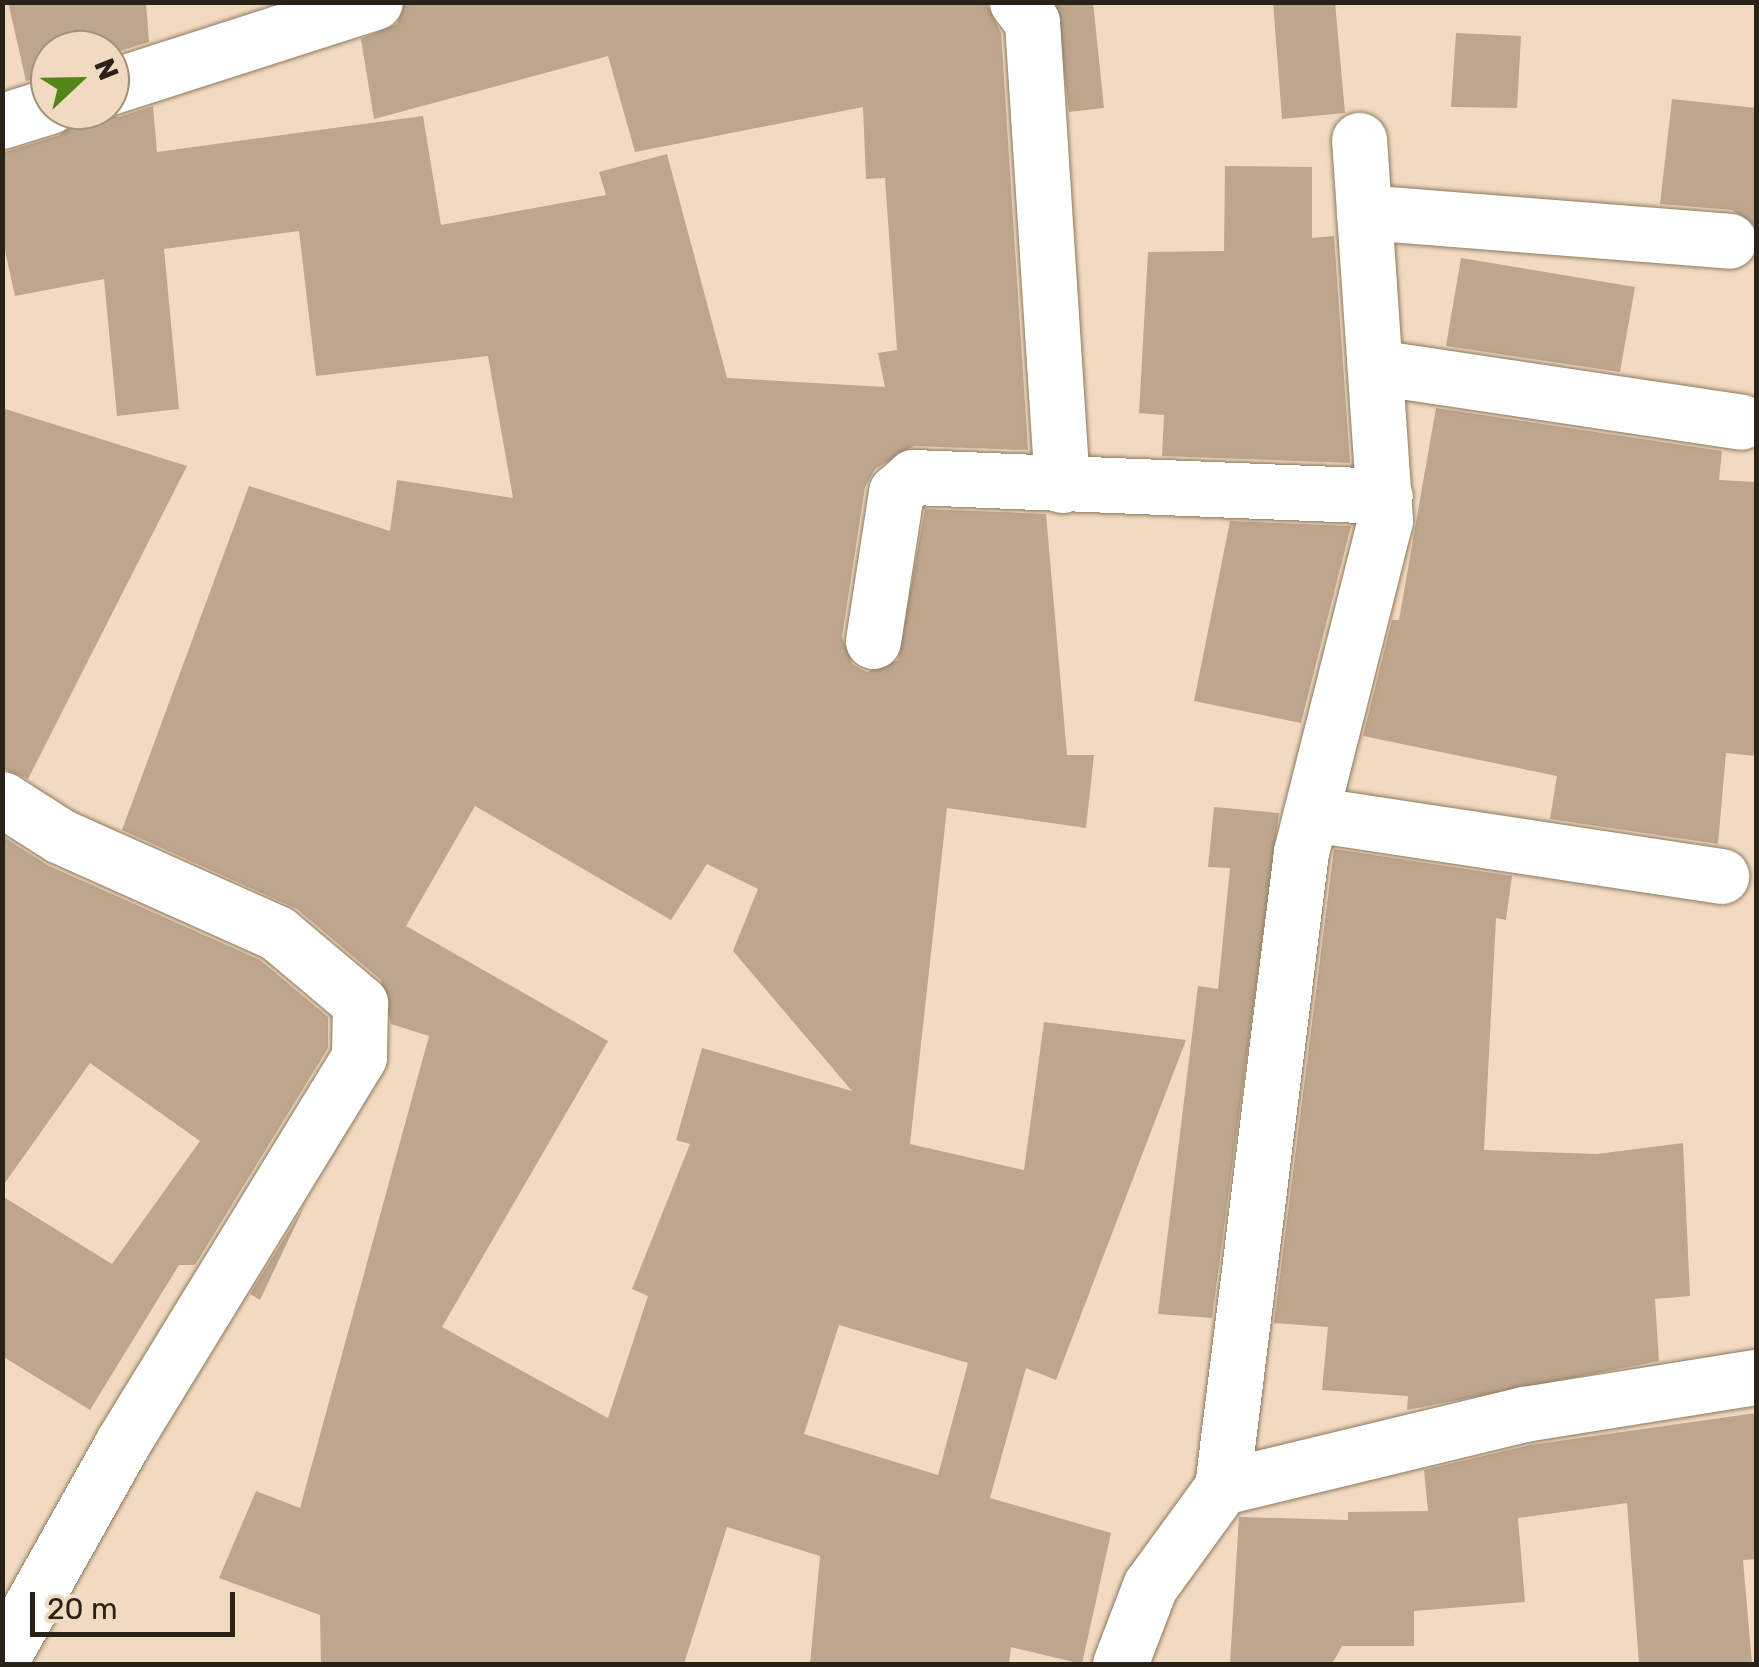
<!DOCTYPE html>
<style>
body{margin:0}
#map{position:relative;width:1759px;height:1667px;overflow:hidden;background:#f1dbc0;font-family:Rubik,sans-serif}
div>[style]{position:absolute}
.building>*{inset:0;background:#bca68d}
.roads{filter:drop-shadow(0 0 2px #8d7961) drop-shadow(0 0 2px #8d7961)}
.minor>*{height:55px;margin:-27.5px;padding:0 27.5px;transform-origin:27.5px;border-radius:27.5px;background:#fff}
span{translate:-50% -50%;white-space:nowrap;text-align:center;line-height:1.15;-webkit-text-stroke:9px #f1dbc0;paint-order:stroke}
.frame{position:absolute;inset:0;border:5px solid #2a2218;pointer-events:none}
.north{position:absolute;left:30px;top:30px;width:100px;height:100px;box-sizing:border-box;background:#f1dbc0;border:2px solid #a1917d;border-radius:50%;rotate:68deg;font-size:28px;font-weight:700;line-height:40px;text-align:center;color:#2a2218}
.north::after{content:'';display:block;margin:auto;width:35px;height:45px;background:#548517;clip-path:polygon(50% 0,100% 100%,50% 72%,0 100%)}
.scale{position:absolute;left:30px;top:1592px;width:205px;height:45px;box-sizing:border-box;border:5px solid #2a2218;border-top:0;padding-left:12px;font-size:30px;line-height:35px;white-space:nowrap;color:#2a2218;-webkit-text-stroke:8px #f1dbc0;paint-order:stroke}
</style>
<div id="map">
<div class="building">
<div style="clip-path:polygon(8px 2px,146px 2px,149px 42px,110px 54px,50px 50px,50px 76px,26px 81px)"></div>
<div style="clip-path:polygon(evenodd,405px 2px,986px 2px,1001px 33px,1028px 450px,914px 446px,875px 469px,865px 487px,842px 637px,853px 665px,867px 672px,898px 660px,925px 509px,1046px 514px,1067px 755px,1094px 755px,1086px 828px,947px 808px,910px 1144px,1024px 1170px,1044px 1022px,1186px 1040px,1056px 1380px,1026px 1368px,990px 1498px,1111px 1533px,1082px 1664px,1011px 1647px,1009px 1664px,810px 1664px,820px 1556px,727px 1527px,684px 1664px,321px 1664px,320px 1615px,219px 1578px,256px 1491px,300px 1508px,429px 1036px,391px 1024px,381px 980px,297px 909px,122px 830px,249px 486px,390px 531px,397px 480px,513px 498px,488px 356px,316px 376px,299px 231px,164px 249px,179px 409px,117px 416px,104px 279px,15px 296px,2px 237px,2px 153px,60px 135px,80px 110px,119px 117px,153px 106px,157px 152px,423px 116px,441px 225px,606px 195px,599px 172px,667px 154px,727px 378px,885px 387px,878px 353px,897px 350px,885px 178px,866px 179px,863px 107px,635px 152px,608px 56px,374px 119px,361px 39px,397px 24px,405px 2px,475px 806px,671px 920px,707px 864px,758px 889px,733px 951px,852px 1091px,702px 1048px,676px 1140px,690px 1144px,632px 1289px,648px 1296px,608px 1418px,442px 1327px,608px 1041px,406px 926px,475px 806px,405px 2px,839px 1325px,968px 1363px,938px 1475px,804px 1434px,839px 1325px)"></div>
<div style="clip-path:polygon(1056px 2px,1093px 2px,1104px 108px,1069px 112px)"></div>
<div style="clip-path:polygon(1273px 2px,1335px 2px,1345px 113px,1282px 119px)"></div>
<div style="clip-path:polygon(1456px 33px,1521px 36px,1517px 108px,1451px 107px)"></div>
<div style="clip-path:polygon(1672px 99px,1756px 108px,1756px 227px,1732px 210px,1660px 204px)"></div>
<div style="clip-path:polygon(1225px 166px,1312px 167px,1312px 238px,1334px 236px,1350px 463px,1162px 456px,1164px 415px,1139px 413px,1148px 252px,1224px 251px)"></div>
<div style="clip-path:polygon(1461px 258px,1635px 287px,1620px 372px,1446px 346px)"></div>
<div style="clip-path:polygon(2px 408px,187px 466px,28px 779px,2px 768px)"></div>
<div style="clip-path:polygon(1436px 408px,1722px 451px,1719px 480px,1756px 482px,1756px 756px,1726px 753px,1718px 844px,1550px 819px,1557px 776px,1363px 736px,1392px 620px,1399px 620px)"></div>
<div style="clip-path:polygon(1230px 521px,1351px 526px,1301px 723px,1194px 701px)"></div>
<div style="clip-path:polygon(1214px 807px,1279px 813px,1212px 1318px,1158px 1314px,1198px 986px,1218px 989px,1230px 868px,1208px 867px)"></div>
<div style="clip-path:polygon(2px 836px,47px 865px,260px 960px,328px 1017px,328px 1048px,195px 1265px,179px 1265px,90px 1410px,2px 1356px,2px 1196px,112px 1264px,200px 1141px,90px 1063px,2px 1187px)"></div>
<div style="clip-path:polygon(1334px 849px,1512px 876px,1506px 920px,1496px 918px,1484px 1150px,1597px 1154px,1683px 1143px,1690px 1296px,1655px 1299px,1659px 1361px,1407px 1410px,1408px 1396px,1322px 1390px,1328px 1327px,1274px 1323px)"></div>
<div style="clip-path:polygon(305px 1205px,260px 1300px,250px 1294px)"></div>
<div style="clip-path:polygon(1756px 1413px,1756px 1559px,1743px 1560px,1752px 1664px,1639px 1664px,1627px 1503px,1518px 1518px,1525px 1602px,1414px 1611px,1414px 1646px,1342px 1646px,1332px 1664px,1230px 1664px,1239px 1517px,1348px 1520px,1348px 1512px,1428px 1511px,1424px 1470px,1530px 1445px)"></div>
</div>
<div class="roads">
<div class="minor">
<div style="left:1017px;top:2px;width:25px;rotate:53deg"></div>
<div style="left:1032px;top:22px;width:464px;rotate:86.3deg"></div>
<div style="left:110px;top:87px;width:278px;rotate:-17.8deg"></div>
<div style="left:2px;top:121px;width:50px;rotate:-17.4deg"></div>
<div style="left:1364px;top:212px;width:366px;rotate:4.5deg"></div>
<div style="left:1375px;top:367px;width:370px;rotate:8.5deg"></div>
<div style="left:873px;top:641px;width:151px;rotate:-81.2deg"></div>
<div style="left:896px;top:492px;width:23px;rotate:-41deg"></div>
<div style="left:913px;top:477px;width:472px;rotate:2.3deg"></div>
<div style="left:2px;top:799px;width:69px;rotate:32.5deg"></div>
<div style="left:60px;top:836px;width:238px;rotate:24.1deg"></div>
<div style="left:277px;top:933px;width:109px;rotate:40.1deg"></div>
<div style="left:360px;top:1003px;width:54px;rotate:91.1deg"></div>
<div style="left:359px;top:1057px;width:454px;rotate:121.5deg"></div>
<div style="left:122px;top:1444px;width:245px;rotate:119.3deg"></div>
<div style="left:1311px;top:814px;width:415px;rotate:8.6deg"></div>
<div style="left:1222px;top:1487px;width:311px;rotate:-13.6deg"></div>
<div style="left:1524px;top:1414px;width:235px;rotate:-9.1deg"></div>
<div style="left:1120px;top:1664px;width:84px;rotate:-69deg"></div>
<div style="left:1150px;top:1586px;width:122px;rotate:-54deg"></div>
<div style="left:1222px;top:1487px;width:640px;rotate:-82.91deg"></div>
<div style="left:1301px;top:852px;width:342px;rotate:-75.8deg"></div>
<div style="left:1385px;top:520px;width:381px;rotate:-93.9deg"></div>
</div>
</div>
<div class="frame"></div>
<div class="north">N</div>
<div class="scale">20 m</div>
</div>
